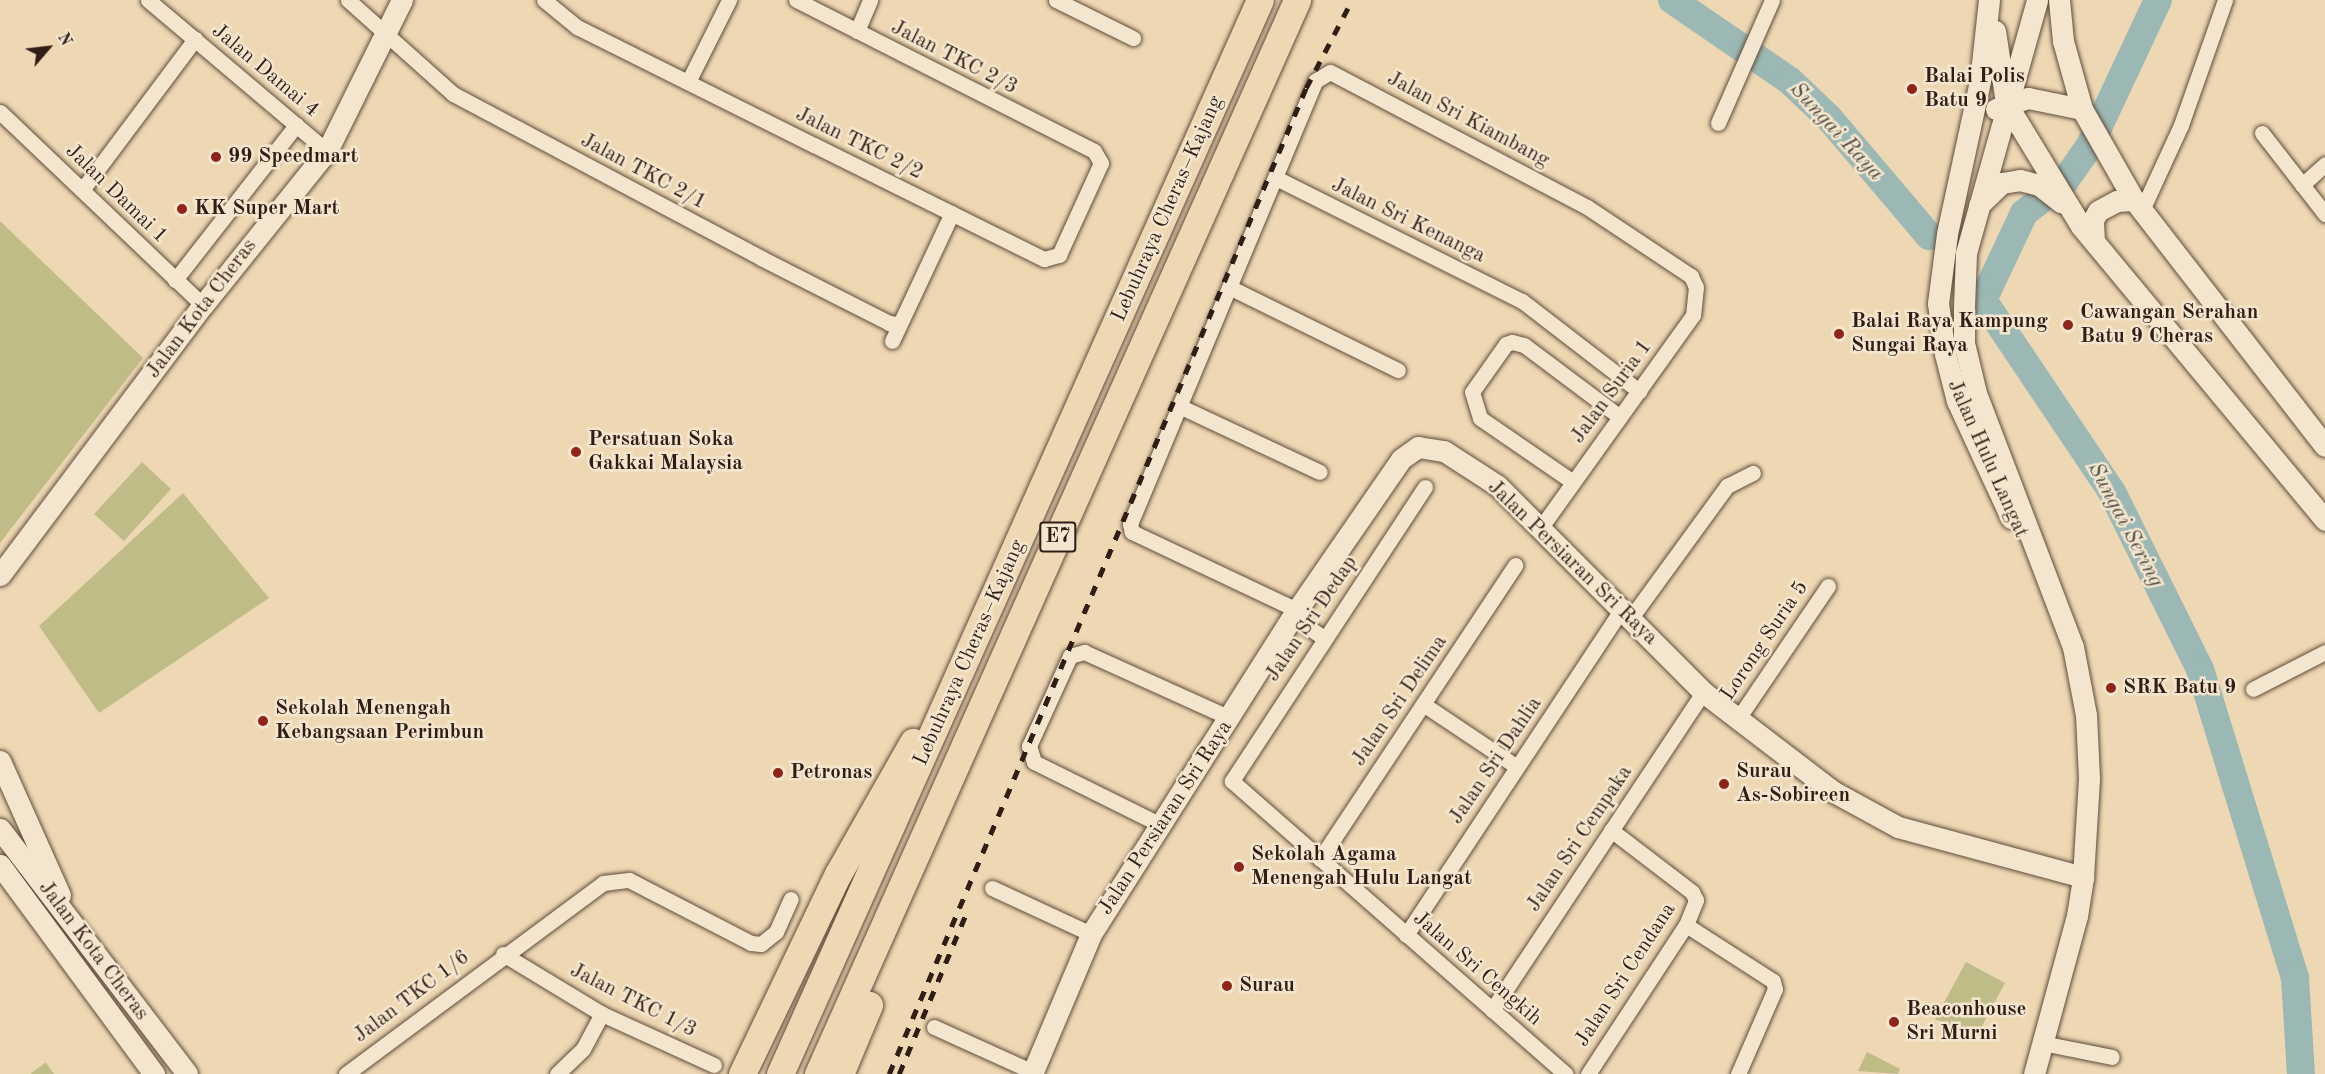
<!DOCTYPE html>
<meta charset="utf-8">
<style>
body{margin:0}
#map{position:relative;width:2325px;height:1074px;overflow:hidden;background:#eed8b3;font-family:"Old Standard TT",serif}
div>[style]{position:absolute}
.green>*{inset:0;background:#c0bc88}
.river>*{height:28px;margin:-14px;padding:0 14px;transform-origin:14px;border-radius:14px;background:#9bb8b5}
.roads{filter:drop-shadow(0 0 2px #604c3d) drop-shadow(0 0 2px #604c3d)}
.street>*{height:15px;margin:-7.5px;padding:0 7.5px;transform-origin:7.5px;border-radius:7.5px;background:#f4e6ce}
.secondary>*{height:21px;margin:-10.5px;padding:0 10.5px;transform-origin:10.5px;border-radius:10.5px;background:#f4e6ce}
.highway>*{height:27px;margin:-13.5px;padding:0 13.5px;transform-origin:13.5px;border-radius:13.5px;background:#eed8b3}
.rail>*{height:4.5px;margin-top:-2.25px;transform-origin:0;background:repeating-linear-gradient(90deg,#301e16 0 10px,transparent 0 20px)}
.dots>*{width:16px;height:16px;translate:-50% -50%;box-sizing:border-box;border:3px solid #f4e6ce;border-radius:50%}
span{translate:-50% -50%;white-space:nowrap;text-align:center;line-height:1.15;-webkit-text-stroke:5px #f4e6ce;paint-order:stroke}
.shield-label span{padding:2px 4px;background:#f4e6ce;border:2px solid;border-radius:4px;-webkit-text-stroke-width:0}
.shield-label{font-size:20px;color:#301e16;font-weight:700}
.street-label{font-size:21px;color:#301e16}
.poi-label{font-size:21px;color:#301e16;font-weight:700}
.left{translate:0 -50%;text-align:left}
.water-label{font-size:22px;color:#504c46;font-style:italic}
.north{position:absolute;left:18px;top:18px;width:60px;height:60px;-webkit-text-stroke:4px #f4e6ce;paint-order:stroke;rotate:62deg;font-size:16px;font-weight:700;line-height:24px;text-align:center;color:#301e16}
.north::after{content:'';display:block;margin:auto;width:21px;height:27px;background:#301e16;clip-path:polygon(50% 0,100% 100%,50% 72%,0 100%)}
</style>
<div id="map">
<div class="green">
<div style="clip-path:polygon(0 221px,143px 358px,0 543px)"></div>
<div style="clip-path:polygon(142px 462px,171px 489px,124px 541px,94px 514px)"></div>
<div style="clip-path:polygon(183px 493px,269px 598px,99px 713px,39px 626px)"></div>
<div style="clip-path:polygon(1966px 962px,2005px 983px,1974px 1041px,1935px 1019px)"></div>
<div style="clip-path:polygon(1867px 1052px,1900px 1069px,1898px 1074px,1858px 1071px)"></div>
<div style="clip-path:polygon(46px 1063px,54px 1074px,30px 1074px,45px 1063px)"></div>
</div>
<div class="river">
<div style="left:1672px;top:0;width:142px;rotate:34.4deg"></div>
<div style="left:1789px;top:80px;width:55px;rotate:43.5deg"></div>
<div style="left:1829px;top:118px;width:155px;rotate:49.7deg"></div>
<div style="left:2158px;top:0;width:160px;rotate:115.1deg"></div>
<div style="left:2090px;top:145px;width:44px;rotate:124.8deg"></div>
<div style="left:2065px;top:181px;width:52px;rotate:142deg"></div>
<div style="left:2024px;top:213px;width:96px;rotate:115.2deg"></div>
<div style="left:1983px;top:300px;width:231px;rotate:56.1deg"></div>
<div style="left:2112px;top:492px;width:198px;rotate:63.6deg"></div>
<div style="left:2200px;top:669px;width:322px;rotate:72.9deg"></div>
<div style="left:2295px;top:977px;width:97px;rotate:86.5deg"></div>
</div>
<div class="roads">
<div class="street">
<div style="left:148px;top:0;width:234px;rotate:40.2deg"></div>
<div style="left:348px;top:0;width:141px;rotate:41.8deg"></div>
<div style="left:453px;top:94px;width:349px;rotate:28deg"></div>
<div style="left:761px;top:258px;width:144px;rotate:26.9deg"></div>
<div style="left:889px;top:323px;width:9px;rotate:6deg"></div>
<div style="left:544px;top:0;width:43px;rotate:39.3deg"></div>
<div style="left:577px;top:27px;width:265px;rotate:26.5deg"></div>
<div style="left:814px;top:145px;width:257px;rotate:26.4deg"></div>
<div style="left:1044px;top:259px;width:16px;rotate:-15deg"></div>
<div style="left:1059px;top:255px;width:101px;rotate:-65.5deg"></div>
<div style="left:1101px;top:163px;width:14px;rotate:-120deg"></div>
<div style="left:1094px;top:151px;width:334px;rotate:-153.1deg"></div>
<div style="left:1056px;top:0;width:86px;rotate:26.3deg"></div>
<div style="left:857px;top:31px;width:34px;rotate:-67deg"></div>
<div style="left:688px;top:82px;width:92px;rotate:-63.4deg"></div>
<div style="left:0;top:112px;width:280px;rotate:43.6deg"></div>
<div style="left:1718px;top:123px;width:134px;rotate:-66.3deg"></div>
<div style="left:2262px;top:133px;width:103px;rotate:52.1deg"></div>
<div style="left:1276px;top:178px;width:275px;rotate:26.6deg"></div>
<div style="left:1522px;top:301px;width:148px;rotate:37.6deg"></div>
<div style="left:2302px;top:185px;width:31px;rotate:-42deg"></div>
<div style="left:82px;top:190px;width:189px;rotate:-53.2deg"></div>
<div style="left:2141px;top:212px;width:96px;rotate:-65.3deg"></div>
<div style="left:2181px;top:125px;width:133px;rotate:-70.6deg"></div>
<div style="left:175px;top:280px;width:197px;rotate:-52deg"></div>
<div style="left:1231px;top:288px;width:186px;rotate:26.2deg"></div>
<div style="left:892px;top:341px;width:141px;rotate:-64.9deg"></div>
<div style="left:1181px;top:407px;width:153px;rotate:25.1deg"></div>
<div style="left:1573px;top:482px;width:113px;rotate:-145.5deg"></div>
<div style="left:1480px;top:418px;width:27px;rotate:-107deg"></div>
<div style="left:1472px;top:392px;width:59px;rotate:-54.7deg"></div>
<div style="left:1506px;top:344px;width:6px;rotate:-18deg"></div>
<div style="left:1512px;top:342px;width:12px;rotate:14deg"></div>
<div style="left:1524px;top:345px;width:120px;rotate:36.9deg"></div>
<div style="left:1425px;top:487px;width:352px;rotate:123.3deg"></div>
<div style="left:1232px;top:781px;width:444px;rotate:41.3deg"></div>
<div style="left:1297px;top:610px;width:183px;rotate:-154.7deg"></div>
<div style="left:1132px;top:532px;width:8px;rotate:-104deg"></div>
<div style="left:1130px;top:524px;width:480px;rotate:-67.3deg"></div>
<div style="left:1315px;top:81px;width:17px;rotate:-31deg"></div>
<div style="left:1330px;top:72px;width:290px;rotate:27.7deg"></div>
<div style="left:1587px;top:207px;width:125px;rotate:33.6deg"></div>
<div style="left:1691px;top:276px;width:12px;rotate:66deg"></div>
<div style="left:1696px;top:287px;width:28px;rotate:96deg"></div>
<div style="left:1693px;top:315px;width:261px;rotate:125.6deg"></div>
<div style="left:1293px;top:617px;width:37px;rotate:34deg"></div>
<div style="left:1630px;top:619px;width:165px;rotate:-53.9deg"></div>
<div style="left:1727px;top:486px;width:29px;rotate:-27deg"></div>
<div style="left:2253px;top:689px;width:81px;rotate:-27.2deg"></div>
<div style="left:1423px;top:704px;width:113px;rotate:33.8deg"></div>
<div style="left:1737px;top:720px;width:162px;rotate:-55.8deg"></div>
<div style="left:1161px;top:825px;width:142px;rotate:-153.6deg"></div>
<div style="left:1034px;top:762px;width:17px;rotate:-107deg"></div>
<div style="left:1029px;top:746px;width:99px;rotate:-65.5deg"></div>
<div style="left:1070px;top:656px;width:15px;rotate:-16deg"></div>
<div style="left:1084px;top:652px;width:160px;rotate:24.3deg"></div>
<div style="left:1320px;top:859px;width:353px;rotate:-56.4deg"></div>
<div style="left:992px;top:888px;width:109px;rotate:24.9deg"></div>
<div style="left:1686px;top:925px;width:103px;rotate:32.8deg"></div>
<div style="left:1773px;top:981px;width:8px;rotate:76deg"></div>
<div style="left:1775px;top:989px;width:93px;rotate:113.5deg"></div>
<div style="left:1406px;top:935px;width:390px;rotate:-56.5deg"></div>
<div style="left:503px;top:954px;width:116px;rotate:31.2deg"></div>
<div style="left:602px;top:1014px;width:123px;rotate:24.5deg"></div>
<div style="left:1492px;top:1010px;width:382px;rotate:-56.4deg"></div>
<div style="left:934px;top:1027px;width:109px;rotate:24.4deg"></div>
<div style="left:2042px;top:1043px;width:71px;rotate:11.3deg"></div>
<div style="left:346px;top:1074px;width:320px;rotate:-36.6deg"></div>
<div style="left:603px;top:883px;width:26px;rotate:-7deg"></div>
<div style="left:629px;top:880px;width:137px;rotate:27.3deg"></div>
<div style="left:751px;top:943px;width:10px;rotate:6deg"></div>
<div style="left:761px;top:944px;width:19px;rotate:-39deg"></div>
<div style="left:776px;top:932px;width:36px;rotate:-66deg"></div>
<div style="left:557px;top:1074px;width:36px;rotate:-44deg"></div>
<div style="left:583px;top:1049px;width:40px;rotate:-62deg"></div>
<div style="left:1588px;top:1074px;width:178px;rotate:-56.7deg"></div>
<div style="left:1686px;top:925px;width:27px;rotate:-68deg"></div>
<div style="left:1696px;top:900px;width:9px;rotate:-117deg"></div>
<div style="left:1692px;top:892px;width:102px;rotate:-142.6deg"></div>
</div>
<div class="secondary">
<div style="left:1989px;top:0;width:81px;rotate:96.3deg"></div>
<div style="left:1980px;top:81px;width:157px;rotate:102.2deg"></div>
<div style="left:1947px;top:234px;width:70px;rotate:97.4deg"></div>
<div style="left:1938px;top:303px;width:51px;rotate:82.2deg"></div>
<div style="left:1945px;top:354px;width:49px;rotate:75.7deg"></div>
<div style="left:1957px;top:401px;width:129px;rotate:65.2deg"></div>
<div style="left:2059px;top:0;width:41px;rotate:84.4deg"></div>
<div style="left:2063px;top:41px;width:71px;rotate:74.4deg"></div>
<div style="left:2082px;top:109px;width:105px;rotate:60.3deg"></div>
<div style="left:2134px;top:200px;width:311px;rotate:52.2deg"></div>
<div style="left:1995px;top:31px;width:73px;rotate:81.3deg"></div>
<div style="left:2006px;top:103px;width:144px;rotate:58.6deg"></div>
<div style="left:2081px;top:226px;width:382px;rotate:50.3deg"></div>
<div style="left:1996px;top:109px;width:34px;rotate:-19deg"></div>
<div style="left:2028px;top:98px;width:55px;rotate:11.5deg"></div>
<div style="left:1979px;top:205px;width:32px;rotate:-44deg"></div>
<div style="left:2002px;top:183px;width:18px;rotate:-9deg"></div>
<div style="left:2020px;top:180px;width:20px;rotate:15deg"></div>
<div style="left:2039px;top:185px;width:28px;rotate:38deg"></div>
<div style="left:2094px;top:241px;width:21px;rotate:-93deg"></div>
<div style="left:2093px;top:220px;width:10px;rotate:-61deg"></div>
<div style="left:2098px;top:211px;width:21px;rotate:-28deg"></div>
<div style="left:2117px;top:201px;width:17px;rotate:-3deg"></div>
<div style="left:0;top:575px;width:338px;rotate:-53.1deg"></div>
<div style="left:203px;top:305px;width:198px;rotate:-51.2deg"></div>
<div style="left:327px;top:151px;width:169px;rotate:-63.6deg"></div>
<div style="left:0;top:761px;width:147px;rotate:65.9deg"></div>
<div style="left:0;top:829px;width:308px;rotate:52.6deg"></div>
<div style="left:0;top:865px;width:260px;rotate:53.6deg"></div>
<div style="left:1032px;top:1074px;width:152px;rotate:-67.1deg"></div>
<div style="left:1091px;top:934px;width:384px;rotate:-57.6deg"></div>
<div style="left:1297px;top:610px;width:183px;rotate:-55.4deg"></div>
<div style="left:1401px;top:459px;width:21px;rotate:-35deg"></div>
<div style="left:1418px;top:447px;width:26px;rotate:9deg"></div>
<div style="left:1444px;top:451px;width:64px;rotate:32.9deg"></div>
<div style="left:1498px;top:486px;width:291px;rotate:45.1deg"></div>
<div style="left:1703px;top:692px;width:165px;rotate:37.4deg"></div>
<div style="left:1834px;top:792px;width:73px;rotate:28.7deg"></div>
<div style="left:1898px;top:827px;width:192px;rotate:15.1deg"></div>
<div style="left:2034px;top:1074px;width:164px;rotate:-74.8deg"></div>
<div style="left:2077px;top:916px;width:39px;rotate:-81deg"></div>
<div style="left:2083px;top:877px;width:99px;rotate:-86.5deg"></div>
<div style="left:2089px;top:778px;width:63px;rotate:-92.7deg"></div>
<div style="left:2086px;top:715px;width:69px;rotate:-100.8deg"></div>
<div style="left:2073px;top:647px;width:272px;rotate:-110.9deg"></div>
<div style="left:1976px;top:393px;width:51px;rotate:-103.5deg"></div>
<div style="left:1964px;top:343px;width:35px;rotate:-90deg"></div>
<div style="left:1964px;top:308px;width:55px;rotate:-87.9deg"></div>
<div style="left:1966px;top:253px;width:263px;rotate:-74.3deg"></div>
</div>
<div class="highway">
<div style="left:742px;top:1074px;width:222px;rotate:-64.4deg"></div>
<div style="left:838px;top:874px;width:152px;rotate:-60.4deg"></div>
<div style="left:780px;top:1074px;width:1176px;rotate:-65.92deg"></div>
<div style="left:818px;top:1074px;width:1176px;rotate:-65.96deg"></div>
<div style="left:840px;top:1074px;width:75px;rotate:-67.2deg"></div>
</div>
</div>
<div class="rail">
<div style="left:889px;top:1074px;width:1071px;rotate:-67.08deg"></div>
<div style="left:1306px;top:88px;width:99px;rotate:-62.4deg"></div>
<div style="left:899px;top:1074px;width:173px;rotate:-67.3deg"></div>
</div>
<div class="dots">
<div style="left:1912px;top:89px;background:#8f2418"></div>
<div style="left:216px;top:157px;background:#8f2418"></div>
<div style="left:182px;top:209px;background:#8f2418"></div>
<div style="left:2068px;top:325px;background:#8f2418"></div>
<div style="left:1839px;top:334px;background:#8f2418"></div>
<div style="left:576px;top:452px;background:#8f2418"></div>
<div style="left:2111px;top:688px;background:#8f2418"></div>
<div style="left:263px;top:721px;background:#8f2418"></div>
<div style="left:778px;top:773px;background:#8f2418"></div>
<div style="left:1724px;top:784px;background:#8f2418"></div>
<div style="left:1239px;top:867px;background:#8f2418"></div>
<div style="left:1227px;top:986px;background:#8f2418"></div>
<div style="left:1894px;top:1022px;background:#8f2418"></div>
</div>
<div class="shield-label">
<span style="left:1058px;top:537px">E7</span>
</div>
<div class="street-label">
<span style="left:954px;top:58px;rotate:27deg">Jalan TKC 2/3</span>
<span style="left:265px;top:71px;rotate:40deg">Jalan Damai 4</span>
<span style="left:1468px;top:120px;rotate:28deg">Jalan Sri Kiambang</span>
<span style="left:859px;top:144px;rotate:26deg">Jalan TKC 2/2</span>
<span style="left:643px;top:172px;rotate:28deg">Jalan TKC 2/1</span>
<span style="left:116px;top:194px;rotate:44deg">Jalan Damai 1</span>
<span style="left:1168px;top:209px;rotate:-66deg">Lebuhraya Cheras–Kajang</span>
<span style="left:1408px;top:221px;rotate:26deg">Jalan Sri Kenanga</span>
<span style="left:202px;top:309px;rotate:-53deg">Jalan Kota Cheras</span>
<span style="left:1612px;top:392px;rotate:-54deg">Jalan Suria 1</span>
<span style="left:1987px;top:459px;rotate:66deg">Jalan Hulu Langat</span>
<span style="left:1572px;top:563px;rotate:44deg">Jalan Persiaran Sri Raya</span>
<span style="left:1312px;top:619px;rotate:-56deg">Jalan Sri Dedap</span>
<span style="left:1765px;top:641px;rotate:-56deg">Lorong Suria 5</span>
<span style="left:970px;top:653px;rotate:-66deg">Lebuhraya Cheras–Kajang</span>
<span style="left:1400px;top:701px;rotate:-56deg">Jalan Sri Delima</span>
<span style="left:1496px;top:761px;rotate:-56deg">Jalan Sri Dahlia</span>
<span style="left:1166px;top:818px;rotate:-57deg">Jalan Persiaran Sri Raya</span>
<span style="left:1580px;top:839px;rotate:-56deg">Jalan Sri Cempaka</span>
<span style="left:93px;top:951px;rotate:53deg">Jalan Kota Cheras</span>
<span style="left:1477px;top:969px;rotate:41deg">Jalan Sri Cengkih</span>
<span style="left:1626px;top:975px;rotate:-57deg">Jalan Sri Cendana</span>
<span style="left:412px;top:997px;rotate:-37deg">Jalan TKC 1/6</span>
<span style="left:633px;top:1001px;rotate:27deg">Jalan TKC 1/3</span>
</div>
<div class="poi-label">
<span class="left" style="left:1924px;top:89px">Balai Polis<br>Batu 9</span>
<span class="left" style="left:228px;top:157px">99 Speedmart</span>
<span class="left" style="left:194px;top:209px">KK Super Mart</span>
<span class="left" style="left:2080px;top:325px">Cawangan Serahan<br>Batu 9 Cheras</span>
<span class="left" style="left:1851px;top:334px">Balai Raya Kampung<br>Sungai Raya</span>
<span class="left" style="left:588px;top:452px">Persatuan Soka<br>Gakkai Malaysia</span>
<span class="left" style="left:2123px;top:688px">SRK Batu 9</span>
<span class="left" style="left:275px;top:721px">Sekolah Menengah<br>Kebangsaan Perimbun</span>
<span class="left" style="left:1736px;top:784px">Surau<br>As-Sobireen</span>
<span class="left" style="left:790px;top:773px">Petronas</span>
<span class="left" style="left:1251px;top:867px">Sekolah Agama<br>Menengah Hulu Langat</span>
<span class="left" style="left:1239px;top:986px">Surau</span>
<span class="left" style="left:1906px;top:1022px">Beaconhouse<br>Sri Murni</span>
</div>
<div class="water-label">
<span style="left:1836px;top:132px;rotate:47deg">Sungai Raya</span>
<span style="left:2125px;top:525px;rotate:62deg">Sungai Sering</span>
</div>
<div class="north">N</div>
</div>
